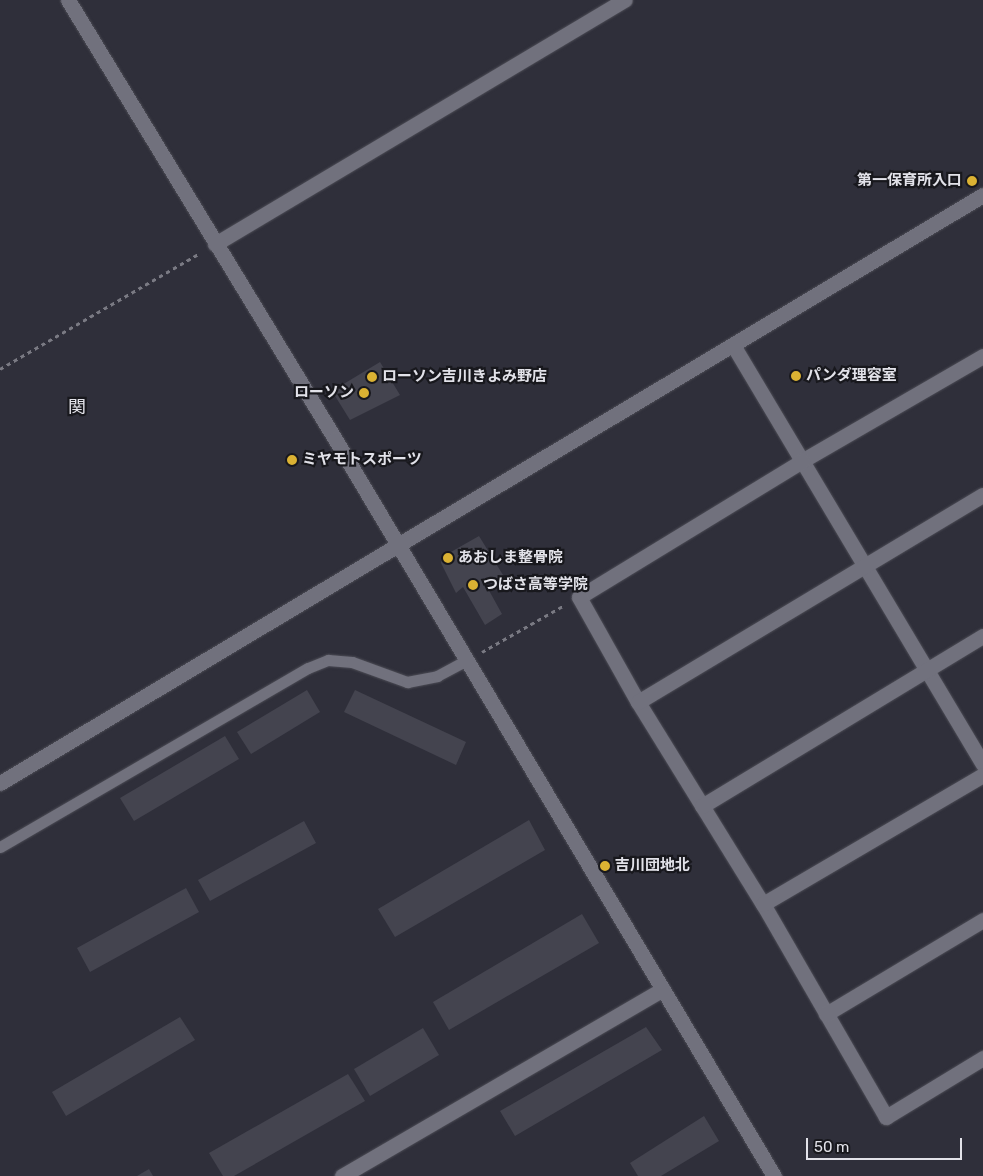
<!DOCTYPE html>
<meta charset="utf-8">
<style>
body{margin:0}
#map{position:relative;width:983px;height:1176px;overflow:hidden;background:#2f2f3a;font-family:Rubik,"Noto Sans JP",sans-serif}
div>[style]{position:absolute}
.building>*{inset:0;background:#44444f}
.path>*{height:3px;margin-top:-1.5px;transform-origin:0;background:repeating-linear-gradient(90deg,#7a7a83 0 4px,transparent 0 8px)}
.roads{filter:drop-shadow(0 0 1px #4c4c55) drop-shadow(0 0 1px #4c4c55)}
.lane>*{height:11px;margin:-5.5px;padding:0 5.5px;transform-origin:5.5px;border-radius:5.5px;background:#71717d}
.street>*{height:15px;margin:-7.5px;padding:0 7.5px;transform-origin:7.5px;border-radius:7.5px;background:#71717d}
.secondary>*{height:15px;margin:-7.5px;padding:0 7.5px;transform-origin:7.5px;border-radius:7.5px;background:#71717d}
.dots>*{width:14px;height:14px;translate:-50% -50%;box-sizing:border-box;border:2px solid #18181d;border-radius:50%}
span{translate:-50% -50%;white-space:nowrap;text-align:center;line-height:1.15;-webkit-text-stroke:4.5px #18181d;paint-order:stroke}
.poi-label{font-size:15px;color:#e2e2e9;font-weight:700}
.right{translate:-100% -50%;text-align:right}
.left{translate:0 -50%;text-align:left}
.quarter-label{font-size:18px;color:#e2e2e9}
.scale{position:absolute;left:806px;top:1138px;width:156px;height:22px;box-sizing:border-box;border:2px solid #e2e2e9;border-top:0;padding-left:6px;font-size:15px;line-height:18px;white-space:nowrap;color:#e2e2e9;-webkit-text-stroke:4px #18181d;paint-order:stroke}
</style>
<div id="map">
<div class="building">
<div style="clip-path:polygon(380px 362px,400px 395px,350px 420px,332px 391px)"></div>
<div style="clip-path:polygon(479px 536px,503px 575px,486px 585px,502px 614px,485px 625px,463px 587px,456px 593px,441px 563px,442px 557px)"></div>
<div style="clip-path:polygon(307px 690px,320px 712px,251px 754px,237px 732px)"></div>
<div style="clip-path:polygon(355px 690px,466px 742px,456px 765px,344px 712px)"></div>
<div style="clip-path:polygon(225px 736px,239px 759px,134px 821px,120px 798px)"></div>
<div style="clip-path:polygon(529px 820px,545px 850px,395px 937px,378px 909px)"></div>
<div style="clip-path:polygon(304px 821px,316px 843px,210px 901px,198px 880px)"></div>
<div style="clip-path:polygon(186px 888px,199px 912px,90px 972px,77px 948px)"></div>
<div style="clip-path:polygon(582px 914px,599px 943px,449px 1030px,433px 1002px)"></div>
<div style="clip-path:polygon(180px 1017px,195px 1040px,66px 1116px,52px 1092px)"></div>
<div style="clip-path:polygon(646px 1027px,662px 1050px,515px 1136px,500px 1111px)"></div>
<div style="clip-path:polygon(423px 1028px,439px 1055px,370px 1096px,354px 1069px)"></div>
<div style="clip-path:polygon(348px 1074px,365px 1101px,234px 1176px,223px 1176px,209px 1153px)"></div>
<div style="clip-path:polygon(704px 1116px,719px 1141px,661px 1176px,638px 1176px,630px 1163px)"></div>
<div style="clip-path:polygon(149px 1169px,153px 1176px,137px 1176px)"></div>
</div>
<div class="path">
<div style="left:0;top:369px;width:231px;rotate:-30.1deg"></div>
<div style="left:482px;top:652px;width:93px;rotate:-29.6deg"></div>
</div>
<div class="roads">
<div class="lane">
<div style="left:0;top:847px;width:356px;rotate:-30.2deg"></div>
<div style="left:308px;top:668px;width:22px;rotate:-22deg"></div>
<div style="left:328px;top:660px;width:24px;rotate:5deg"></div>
<div style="left:352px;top:662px;width:59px;rotate:20deg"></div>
<div style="left:407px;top:682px;width:31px;rotate:-11deg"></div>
<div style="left:437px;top:676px;width:32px;rotate:-28deg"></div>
</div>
<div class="street">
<div style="left:215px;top:244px;width:477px;rotate:-30.8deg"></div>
<div style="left:733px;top:345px;width:488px;rotate:59.2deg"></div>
<div style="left:983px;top:356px;width:209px;rotate:149.9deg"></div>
<div style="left:802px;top:461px;width:261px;rotate:148.6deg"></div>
<div style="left:579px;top:597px;width:120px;rotate:60.7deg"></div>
<div style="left:638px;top:702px;width:238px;rotate:58.3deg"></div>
<div style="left:763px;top:904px;width:246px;rotate:60deg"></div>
<div style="left:886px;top:1117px;width:114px;rotate:-31.3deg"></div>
<div style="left:638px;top:702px;width:402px;rotate:-31deg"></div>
<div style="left:702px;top:806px;width:328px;rotate:-31.2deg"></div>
<div style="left:763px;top:904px;width:255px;rotate:-30.4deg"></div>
<div style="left:826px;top:1014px;width:183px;rotate:-30.9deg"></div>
<div style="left:342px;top:1176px;width:371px;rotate:-30.2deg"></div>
</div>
<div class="secondary">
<div style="left:68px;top:0;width:514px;rotate:58.69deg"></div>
<div style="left:335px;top:439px;width:858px;rotate:59.22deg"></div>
<div style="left:0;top:783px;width:1145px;rotate:-30.89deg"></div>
</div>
</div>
<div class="dots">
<div style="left:972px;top:181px;background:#dbb233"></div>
<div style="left:796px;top:376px;background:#dbb233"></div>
<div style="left:372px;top:377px;background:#dbb233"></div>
<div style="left:364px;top:393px;background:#dbb233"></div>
<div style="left:292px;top:460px;background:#dbb233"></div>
<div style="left:448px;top:558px;background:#dbb233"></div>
<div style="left:473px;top:585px;background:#dbb233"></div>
<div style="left:605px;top:866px;background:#dbb233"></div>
</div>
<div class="poi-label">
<span class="right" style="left:962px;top:181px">第一保育所入口</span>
<span class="left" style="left:806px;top:376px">パンダ理容室</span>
<span class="left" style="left:382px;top:377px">ローソン吉川きよみ野店</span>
<span class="right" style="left:354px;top:393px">ローソン</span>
<span class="left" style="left:302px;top:460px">ミヤモトスポーツ</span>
<span class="left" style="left:458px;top:558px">あおしま整骨院</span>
<span class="left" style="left:483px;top:585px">つばさ高等学院</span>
<span class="left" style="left:615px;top:866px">吉川団地北</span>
</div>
<div class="quarter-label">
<span style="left:77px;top:407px">関</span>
</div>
<div class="scale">50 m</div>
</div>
